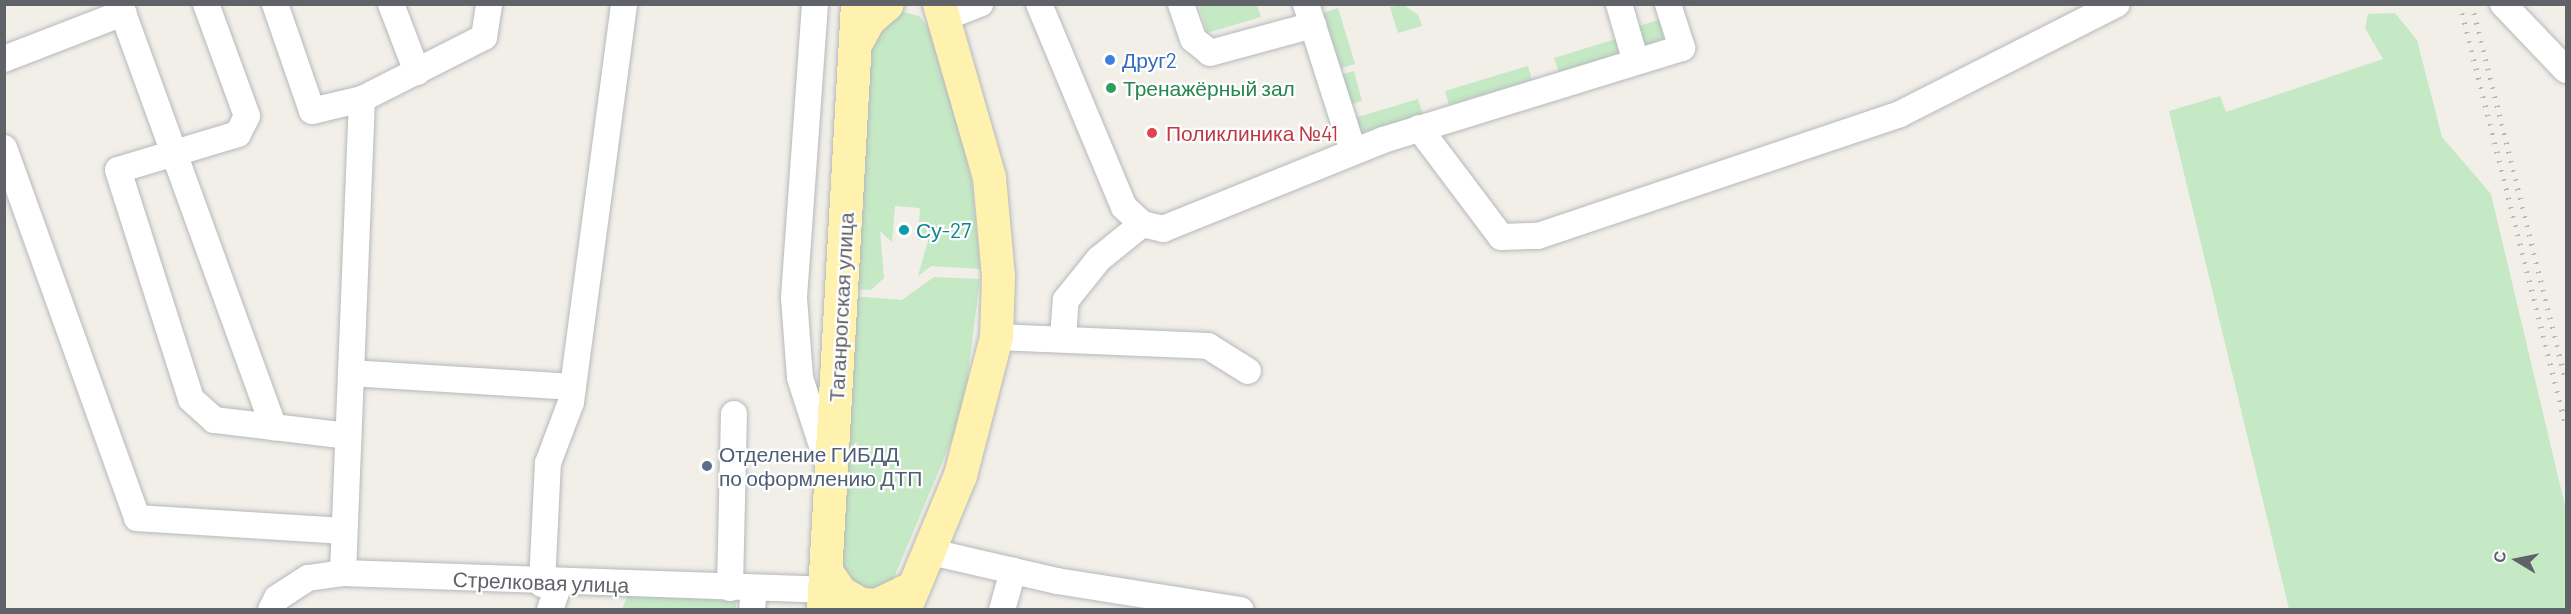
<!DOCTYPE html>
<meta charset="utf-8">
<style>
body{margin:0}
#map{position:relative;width:2571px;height:614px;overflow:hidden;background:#f1efe8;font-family:Barlow,sans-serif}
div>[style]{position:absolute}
.green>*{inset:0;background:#c5e8c5}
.roads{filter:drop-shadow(0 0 2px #b5b8bc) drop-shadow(0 0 2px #b5b8bc)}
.minor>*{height:26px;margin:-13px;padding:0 13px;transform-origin:13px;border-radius:13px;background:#fff}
.major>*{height:33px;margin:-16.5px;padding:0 16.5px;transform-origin:16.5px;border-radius:16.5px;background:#fff2af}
.rail>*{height:4.5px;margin-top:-2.25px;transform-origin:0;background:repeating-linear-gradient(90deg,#b6b7b8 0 1.5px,transparent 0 9.5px)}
.dots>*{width:16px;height:16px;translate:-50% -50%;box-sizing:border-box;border:3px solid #fff;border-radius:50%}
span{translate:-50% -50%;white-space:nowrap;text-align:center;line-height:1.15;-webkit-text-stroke:4.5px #fff;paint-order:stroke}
.shop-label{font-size:21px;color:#366cbe}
.left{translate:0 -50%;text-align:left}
.leisure-label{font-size:21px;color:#27864d}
.health-label{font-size:21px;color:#be3a42}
.culture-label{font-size:21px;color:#0d838f}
.street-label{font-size:21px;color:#5f6368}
.service-label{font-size:21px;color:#4e5e75}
.frame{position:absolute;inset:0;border:6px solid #5f6368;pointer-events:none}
.north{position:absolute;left:2487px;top:530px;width:60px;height:60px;-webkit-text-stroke:4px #fff;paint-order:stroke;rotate:280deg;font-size:16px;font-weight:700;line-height:24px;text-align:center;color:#5f6368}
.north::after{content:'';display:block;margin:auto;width:21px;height:27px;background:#5f6368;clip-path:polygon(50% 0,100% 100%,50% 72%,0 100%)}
</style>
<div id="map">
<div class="green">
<div style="clip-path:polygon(1199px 5px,1257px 5px,1261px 17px,1207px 33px)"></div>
<div style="clip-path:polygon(1404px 5px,1418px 15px,1422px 26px,1398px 33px,1390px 7px)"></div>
<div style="clip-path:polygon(1338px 8px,1355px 64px,1341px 68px,1323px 13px)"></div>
<div style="clip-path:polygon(892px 9px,919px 16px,928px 27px,954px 97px,972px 182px,980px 269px,931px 266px,918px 276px,930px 234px,918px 241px,920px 208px,895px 206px,892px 242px,880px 231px,884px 278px,871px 290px,853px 289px,870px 27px)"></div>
<div style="clip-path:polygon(2395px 13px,2417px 40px,2442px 137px,2491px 194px,2566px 510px,2566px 609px,2289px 609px,2169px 111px,2220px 96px,2226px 112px,2383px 59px,2365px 28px,2368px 14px)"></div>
<div style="clip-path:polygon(1662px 19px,1663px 39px,1649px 45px,1635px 38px,1632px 28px)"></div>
<div style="clip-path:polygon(1622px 37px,1620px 54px,1559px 72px,1554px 58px)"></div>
<div style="clip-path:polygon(1528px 66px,1532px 80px,1449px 105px,1445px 91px)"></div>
<div style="clip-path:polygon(1354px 71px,1362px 101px,1349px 105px,1340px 75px)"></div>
<div style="clip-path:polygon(1418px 99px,1423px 114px,1356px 134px,1351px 119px)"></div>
<div style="clip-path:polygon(934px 277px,980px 279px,963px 413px,890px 587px,863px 598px,835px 564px,852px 296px,902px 300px)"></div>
<div style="clip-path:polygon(628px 594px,736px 601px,736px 609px,622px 610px)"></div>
</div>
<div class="roads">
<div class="minor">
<div style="left:206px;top:4px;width:119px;rotate:69.9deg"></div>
<div style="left:247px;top:116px;width:20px;rotate:117deg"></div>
<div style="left:238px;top:134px;width:125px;rotate:163.3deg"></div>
<div style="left:118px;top:170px;width:240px;rotate:72.3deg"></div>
<div style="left:191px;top:399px;width:31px;rotate:42deg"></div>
<div style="left:214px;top:420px;width:135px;rotate:6.8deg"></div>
<div style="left:275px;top:4px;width:113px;rotate:70.9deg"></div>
<div style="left:312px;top:111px;width:51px;rotate:-13.5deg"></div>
<div style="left:362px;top:99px;width:474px;rotate:92.3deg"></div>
<div style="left:391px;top:4px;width:73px;rotate:69.1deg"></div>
<div style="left:815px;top:4px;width:295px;rotate:94.1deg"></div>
<div style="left:794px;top:298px;width:80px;rotate:85.7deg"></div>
<div style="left:800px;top:378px;width:87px;rotate:72deg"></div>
<div style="left:1039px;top:4px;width:220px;rotate:67.3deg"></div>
<div style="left:1124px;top:207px;width:25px;rotate:43deg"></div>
<div style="left:1142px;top:224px;width:22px;rotate:13deg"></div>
<div style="left:1163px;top:229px;width:237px;rotate:-22deg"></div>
<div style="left:1383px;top:140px;width:313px;rotate:-17.1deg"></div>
<div style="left:1682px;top:48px;width:46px;rotate:-107.7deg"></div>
<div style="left:1181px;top:4px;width:37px;rotate:71deg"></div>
<div style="left:1193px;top:39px;width:22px;rotate:39deg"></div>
<div style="left:1210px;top:53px;width:107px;rotate:-15.2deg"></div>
<div style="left:1306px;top:4px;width:153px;rotate:72.2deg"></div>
<div style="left:1619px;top:4px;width:60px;rotate:73.7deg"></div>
<div style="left:2503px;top:4px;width:91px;rotate:46.3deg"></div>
<div style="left:943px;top:18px;width:40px;rotate:-21deg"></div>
<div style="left:4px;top:59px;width:128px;rotate:-21.1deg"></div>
<div style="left:123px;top:13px;width:441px;rotate:70deg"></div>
<div style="left:362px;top:99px;width:137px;rotate:-26.9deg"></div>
<div style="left:484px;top:37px;width:33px;rotate:-81deg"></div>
<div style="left:1419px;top:128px;width:136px;rotate:53deg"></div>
<div style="left:1501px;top:237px;width:37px;rotate:-2deg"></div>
<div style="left:1538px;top:236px;width:382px;rotate:-18.6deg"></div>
<div style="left:1900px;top:114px;width:243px;rotate:-26.9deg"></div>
<div style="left:4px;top:148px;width:393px;rotate:70.2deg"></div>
<div style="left:137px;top:518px;width:207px;rotate:3.6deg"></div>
<div style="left:996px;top:337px;width:212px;rotate:2.4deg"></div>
<div style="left:1208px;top:346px;width:47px;rotate:32deg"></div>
<div style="left:1063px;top:339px;width:39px;rotate:-86deg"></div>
<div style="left:1066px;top:300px;width:53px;rotate:-51.2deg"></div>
<div style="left:1099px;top:259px;width:55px;rotate:-39.1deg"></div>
<div style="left:351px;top:373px;width:222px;rotate:3.6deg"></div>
<div style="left:927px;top:551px;width:133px;rotate:13deg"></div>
<div style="left:1057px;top:581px;width:186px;rotate:9deg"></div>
<div style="left:542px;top:584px;width:121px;rotate:-87.2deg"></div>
<div style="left:548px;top:463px;width:65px;rotate:-69.3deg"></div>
<div style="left:571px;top:402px;width:402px;rotate:-82.4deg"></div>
<div style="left:730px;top:588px;width:174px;rotate:-88.7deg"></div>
<div style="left:271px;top:610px;width:13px;rotate:-63deg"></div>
<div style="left:277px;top:598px;width:37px;rotate:-33deg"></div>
<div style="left:308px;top:578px;width:35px;rotate:-8deg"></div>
<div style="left:343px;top:573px;width:482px;rotate:2deg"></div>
<div style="left:550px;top:610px;width:28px;rotate:-71deg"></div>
<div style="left:752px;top:610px;width:22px;rotate:-85deg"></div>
<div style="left:1002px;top:610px;width:41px;rotate:-74.2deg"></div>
</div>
<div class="major">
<div style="left:855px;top:44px;width:29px;rotate:-61deg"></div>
<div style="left:869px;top:19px;width:23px;rotate:-40deg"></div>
<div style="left:826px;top:571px;width:25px;rotate:56deg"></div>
<div style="left:840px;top:592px;width:24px;rotate:30deg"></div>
<div style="left:861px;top:604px;width:15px;rotate:4deg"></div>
<div style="left:876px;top:605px;width:41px;rotate:-25.9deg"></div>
<div style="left:823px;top:610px;width:607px;rotate:-86.79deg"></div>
<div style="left:904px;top:610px;width:146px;rotate:-67.5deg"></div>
<div style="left:960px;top:475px;width:143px;rotate:-75.4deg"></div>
<div style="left:996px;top:337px;width:61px;rotate:-88.1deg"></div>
<div style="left:998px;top:276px;width:99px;rotate:-95.2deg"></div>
<div style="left:989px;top:177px;width:180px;rotate:-106.1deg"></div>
</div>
</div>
<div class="rail">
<div style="left:2460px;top:4px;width:436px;rotate:75.9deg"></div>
<div style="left:2472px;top:4px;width:388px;rotate:76deg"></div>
</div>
<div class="dots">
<div style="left:1110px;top:60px;background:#3f7fe0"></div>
<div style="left:1111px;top:88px;background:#2e9e5b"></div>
<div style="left:1152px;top:133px;background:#e0444e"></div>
<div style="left:904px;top:230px;background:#0f9aa8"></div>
<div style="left:707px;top:466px;background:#5c6f8a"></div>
</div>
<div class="shop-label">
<span class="left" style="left:1122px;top:60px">Друг2</span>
</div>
<div class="leisure-label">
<span class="left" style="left:1123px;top:88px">Тренажёрный зал</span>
</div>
<div class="health-label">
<span class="left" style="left:1166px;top:133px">Поликлиника №41</span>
</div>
<div class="culture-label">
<span class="left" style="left:916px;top:230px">Су-27</span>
</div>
<div class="street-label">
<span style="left:841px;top:307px;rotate:-87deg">Таганрогская улица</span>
<span style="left:541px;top:582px;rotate:2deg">Стрелковая улица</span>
</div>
<div class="service-label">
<span class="left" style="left:719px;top:466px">Отделение ГИБДД<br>по оформлению ДТП</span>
</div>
<div class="frame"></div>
<div class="north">С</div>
</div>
